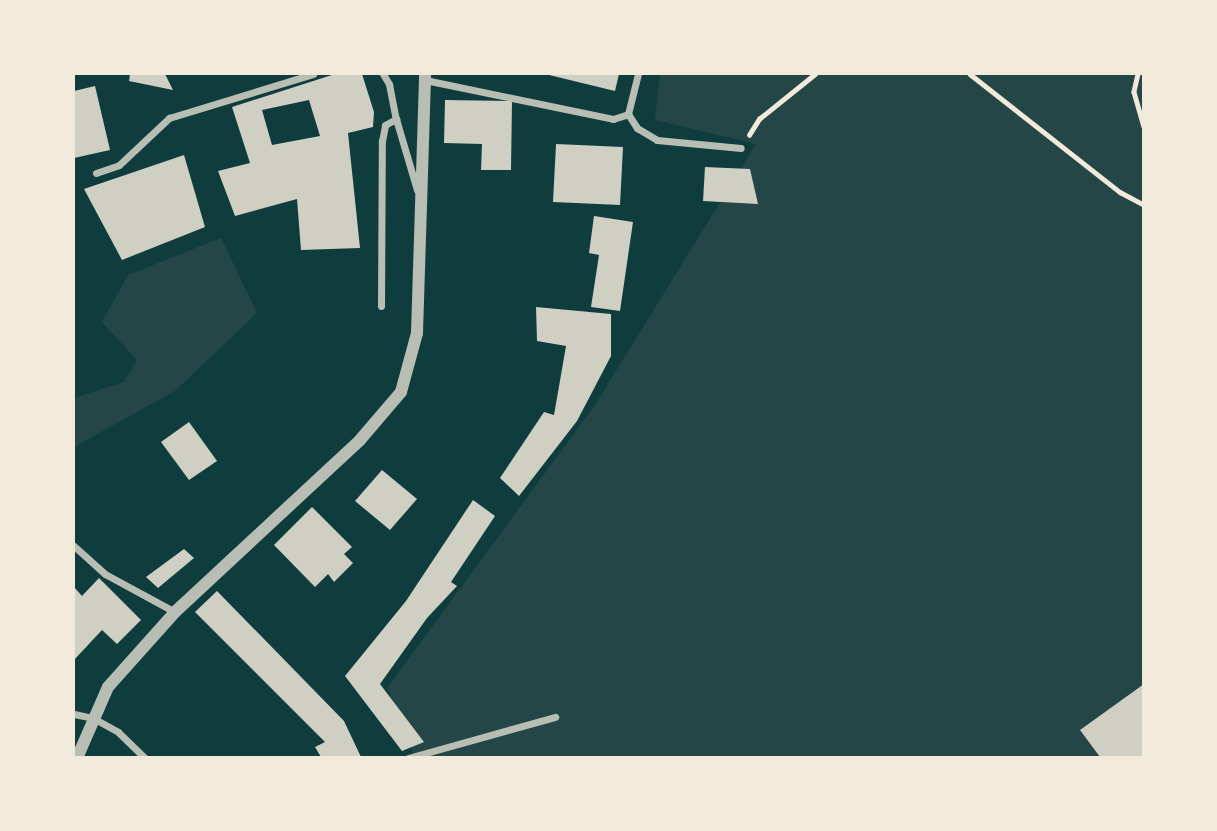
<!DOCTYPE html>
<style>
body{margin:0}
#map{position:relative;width:1217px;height:831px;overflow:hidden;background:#0f3d3e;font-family:"Times New Roman",serif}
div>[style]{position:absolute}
.green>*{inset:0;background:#244646}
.building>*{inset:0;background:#cfcfc3}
.path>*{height:4.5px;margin:-2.25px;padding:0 2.25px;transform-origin:2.25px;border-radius:2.25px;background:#f1e9da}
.minor>*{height:7px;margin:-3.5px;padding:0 3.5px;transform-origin:3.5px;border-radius:3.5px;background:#b8beb3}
.tertiary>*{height:12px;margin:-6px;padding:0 6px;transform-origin:6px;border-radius:6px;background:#b8beb3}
span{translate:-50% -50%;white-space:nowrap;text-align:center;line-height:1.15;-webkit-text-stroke:5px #f1e9da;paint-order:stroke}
.frame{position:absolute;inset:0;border:75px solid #f1e9da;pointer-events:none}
</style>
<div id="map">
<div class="green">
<div style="clip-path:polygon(660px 74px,1143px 74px,1143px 757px,415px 757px,387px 688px,595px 405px,756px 144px,655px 120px)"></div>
<div style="clip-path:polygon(221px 238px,257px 313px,175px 391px,74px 447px,74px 398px,124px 382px,137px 360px,102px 322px,128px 275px)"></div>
</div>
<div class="building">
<div style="clip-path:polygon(130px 74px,165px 74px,173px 90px,129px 81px)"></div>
<div style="clip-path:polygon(evenodd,335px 74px,362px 74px,374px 112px,373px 127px,348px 133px,360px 248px,301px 250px,297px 199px,235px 216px,218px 171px,250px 163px,232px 107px,335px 74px,309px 100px,320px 136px,272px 145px,262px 110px,309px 100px)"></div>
<div style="clip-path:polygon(545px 74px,619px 74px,615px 91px)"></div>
<div style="clip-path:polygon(95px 86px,110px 150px,74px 158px,74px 91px)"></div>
<div style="clip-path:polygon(445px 100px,512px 101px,511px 170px,481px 170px,482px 144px,444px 143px)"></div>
<div style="clip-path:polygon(556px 144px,623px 147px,620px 205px,553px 202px)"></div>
<div style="clip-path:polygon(184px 155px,205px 227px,122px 260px,84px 189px)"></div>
<div style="clip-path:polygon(705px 167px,750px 169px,758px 204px,703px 201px)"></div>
<div style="clip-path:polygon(594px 216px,633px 222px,620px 311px,591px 307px,599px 255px,589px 253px)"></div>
<div style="clip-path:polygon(536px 307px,611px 314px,611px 356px,577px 421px,519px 496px,500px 478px,544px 412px,554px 415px,566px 346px,537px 341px)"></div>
<div style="clip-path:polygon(189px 422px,217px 461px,189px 480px,161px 442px)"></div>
<div style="clip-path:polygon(382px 470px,417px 499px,390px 530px,355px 501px)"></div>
<div style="clip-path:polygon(473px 500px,495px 516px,451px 582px,457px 586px,427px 618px,380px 684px,424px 742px,402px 751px,345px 676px,406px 601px)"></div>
<div style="clip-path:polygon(312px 507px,352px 547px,344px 554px,353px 563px,334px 582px,328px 574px,315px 587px,274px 545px)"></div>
<div style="clip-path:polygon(184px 549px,194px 558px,158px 588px,146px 577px)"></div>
<div style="clip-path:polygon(99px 578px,141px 620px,117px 644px,102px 630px,74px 660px,74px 587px,82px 596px)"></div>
<div style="clip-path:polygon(217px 591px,344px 721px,361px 757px,321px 757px,315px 747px,325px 742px,195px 612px)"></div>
<div style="clip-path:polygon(1144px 684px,1144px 757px,1100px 757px,1080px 730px)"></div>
</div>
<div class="path">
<div style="left:970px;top:74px;width:191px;rotate:38.2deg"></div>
<div style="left:1120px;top:192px;width:27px;rotate:28deg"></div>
<div style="left:1138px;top:74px;width:18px;rotate:103deg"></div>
<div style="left:1134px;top:92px;width:36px;rotate:74deg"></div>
<div style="left:749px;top:135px;width:19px;rotate:-58deg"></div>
<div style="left:759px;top:119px;width:72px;rotate:-38.8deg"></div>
</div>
<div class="minor">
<div style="left:383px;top:74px;width:12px;rotate:59deg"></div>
<div style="left:389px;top:84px;width:36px;rotate:79deg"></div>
<div style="left:396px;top:119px;width:74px;rotate:73.5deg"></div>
<div style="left:425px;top:80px;width:192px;rotate:11.7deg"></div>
<div style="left:613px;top:119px;width:16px;rotate:-18deg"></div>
<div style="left:628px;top:114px;width:41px;rotate:-76deg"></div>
<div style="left:628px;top:114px;width:17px;rotate:57deg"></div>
<div style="left:637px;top:128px;width:23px;rotate:31deg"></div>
<div style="left:657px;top:140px;width:84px;rotate:5.4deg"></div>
<div style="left:96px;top:173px;width:24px;rotate:-19deg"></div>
<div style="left:119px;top:165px;width:69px;rotate:-43.2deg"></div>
<div style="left:169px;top:118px;width:151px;rotate:-17deg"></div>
<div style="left:381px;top:306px;width:165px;rotate:-89.7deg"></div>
<div style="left:382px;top:141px;width:16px;rotate:-79deg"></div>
<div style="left:385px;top:125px;width:13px;rotate:-29deg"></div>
<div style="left:74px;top:546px;width:42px;rotate:42.1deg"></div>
<div style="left:105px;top:574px;width:80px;rotate:28.5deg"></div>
<div style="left:74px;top:714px;width:19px;rotate:12deg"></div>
<div style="left:93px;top:718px;width:29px;rotate:29deg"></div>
<div style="left:118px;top:732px;width:37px;rotate:44deg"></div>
<div style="left:408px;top:758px;width:153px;rotate:-15.6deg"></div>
</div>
<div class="tertiary">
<div style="left:77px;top:758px;width:77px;rotate:-66.4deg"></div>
<div style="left:108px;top:687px;width:101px;rotate:-48.2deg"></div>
<div style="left:175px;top:612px;width:253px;rotate:-42.9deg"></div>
<div style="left:360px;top:440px;width:63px;rotate:-49.5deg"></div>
<div style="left:401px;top:392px;width:61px;rotate:-74.8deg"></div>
<div style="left:417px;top:333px;width:259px;rotate:-88.2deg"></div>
</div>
<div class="frame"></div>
</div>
